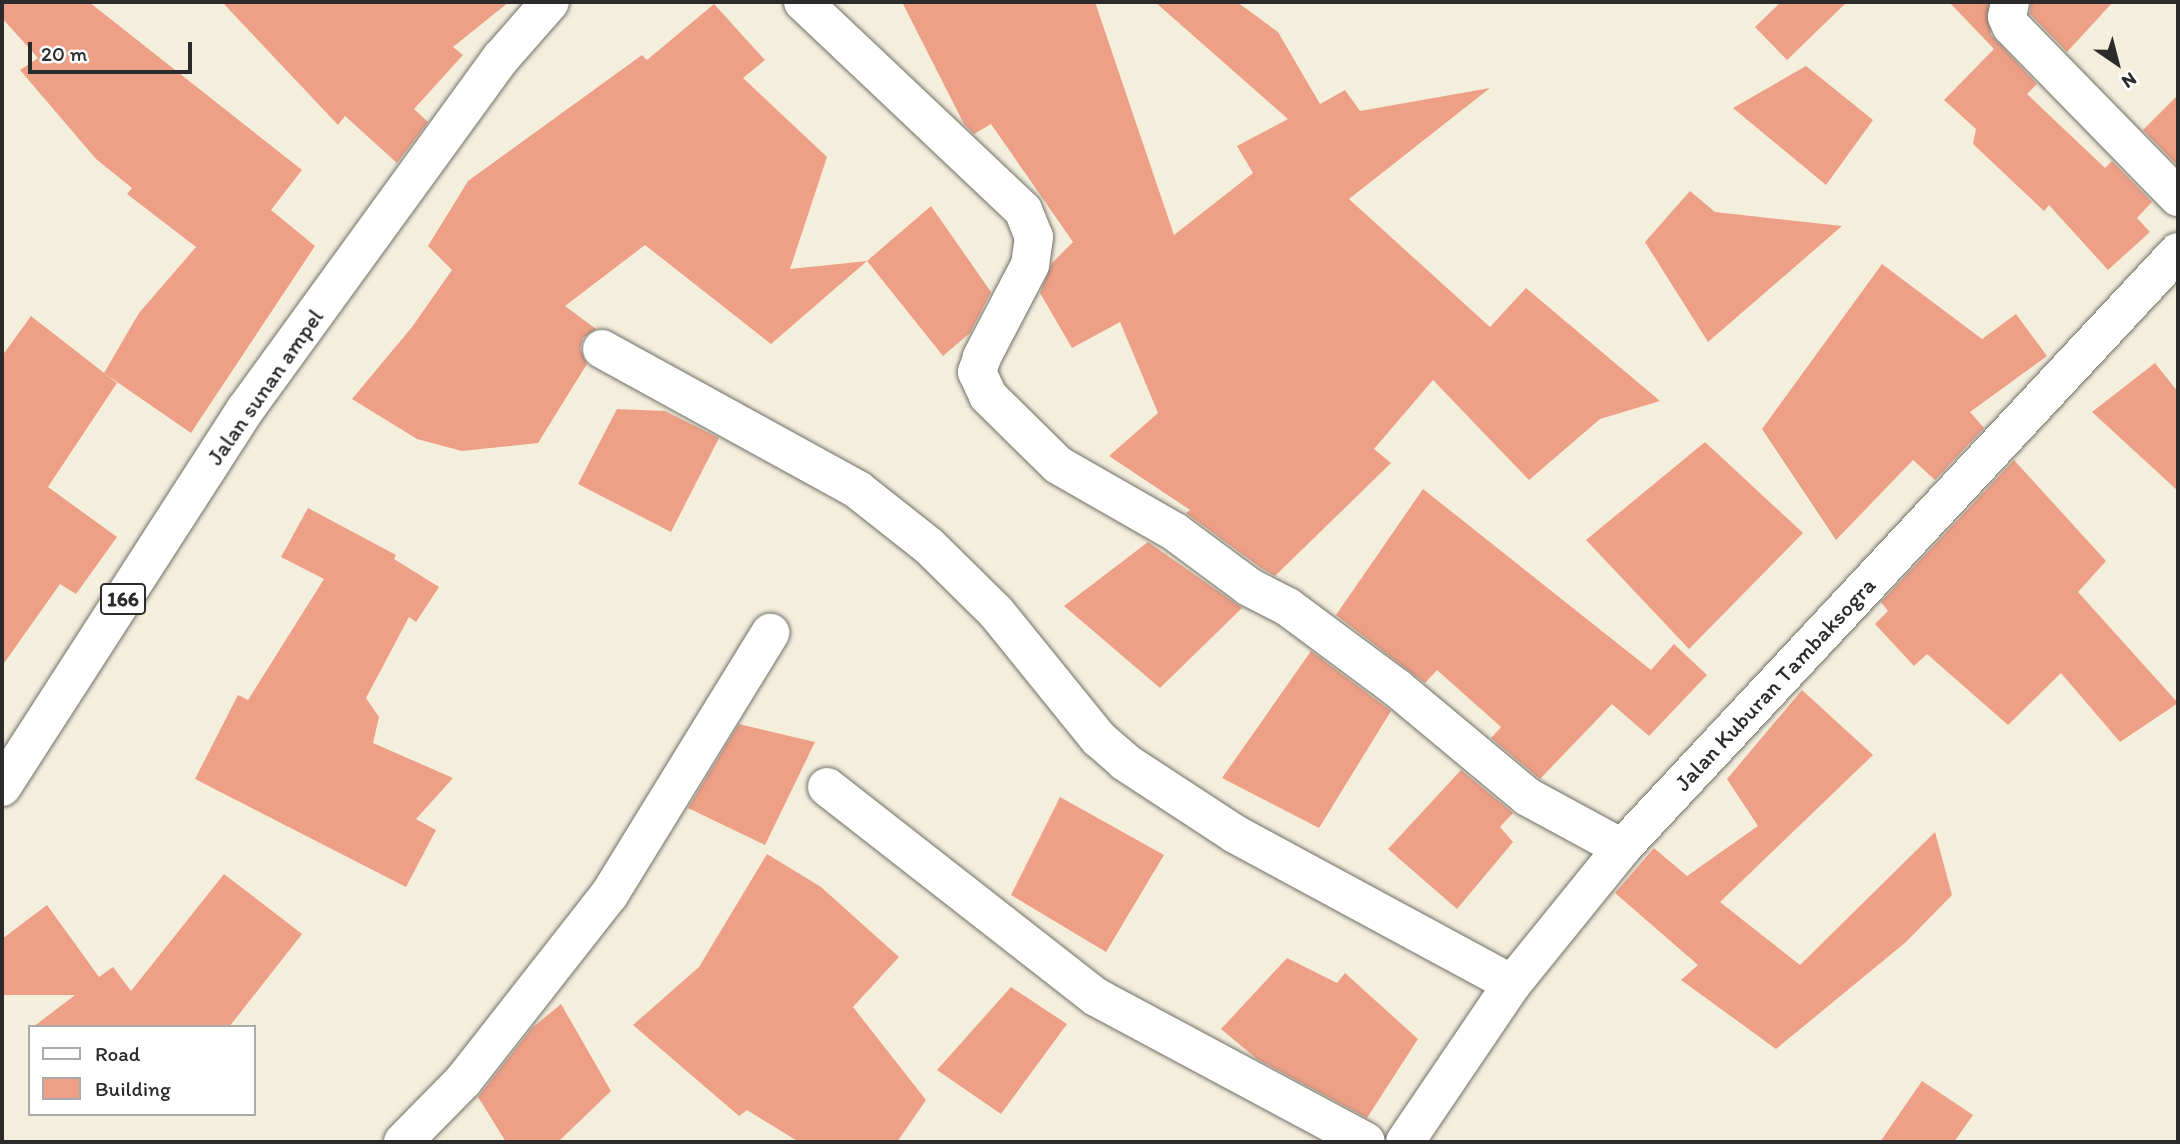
<!DOCTYPE html>
<style>
body{margin:0}
#map{position:relative;width:2180px;height:1144px;overflow:hidden;background:#f4efdd;font-family:Itim,sans-serif}
div>[style]{position:absolute}
.building>*{inset:0;background:#eea087}
.roads{filter:drop-shadow(0 0 2px #717069) drop-shadow(0 0 2px #717069)}
.minor>*{height:38px;margin:-19px;padding:0 19px;transform-origin:19px;border-radius:19px;background:#fff}
.major>*{height:38px;margin:-19px;padding:0 19px;transform-origin:19px;border-radius:19px;background:#fff}
span{translate:-50% -50%;white-space:nowrap;text-align:center;line-height:1.15;-webkit-text-stroke:6px #fff;paint-order:stroke}
.shield-label span{padding:2px 5px;background:#fff;border:2px solid;border-radius:5px;-webkit-text-stroke-width:0}
.shield-label{font-size:21px;color:#2b2b2b;font-weight:700}
.street-label{font-size:23px;color:#2b2b2b}
.frame{position:absolute;inset:0;border:4px solid #2b2b2b;pointer-events:none}
.legend{position:absolute;left:28px;top:1025px;width:228px;height:91px;box-sizing:border-box;background:#fff;border:2px solid #aaa;margin:0;padding:9px 12px;list-style:none;font-size:21px;color:#2b2b2b}
.legend li{display:flex;align-items:center;gap:14px;height:35px}
.legend b{width:35px;border:2px solid #aaa}
.north{position:absolute;left:2082px;top:28px;width:70px;height:70px;-webkit-text-stroke:5px #fff;paint-order:stroke;rotate:145deg;font-size:19px;font-weight:700;line-height:28px;text-align:center;color:#2b2b2b}
.north::after{content:'';display:block;margin:auto;width:24px;height:32px;background:#2b2b2b;clip-path:polygon(50% 0,100% 100%,50% 72%,0 100%)}
.scale{position:absolute;left:28px;top:42px;width:164px;height:32px;box-sizing:border-box;border:4px solid #2b2b2b;border-top:0;padding-left:9px;font-size:21px;line-height:24px;white-space:nowrap;color:#2b2b2b;-webkit-text-stroke:5px #fff;paint-order:stroke}
</style>
<div id="map">
<div class="building">
<div style="clip-path:polygon(2px 2px,89px 2px,302px 170px,271px 210px,315px 246px,191px 433px,104px 373px,139px 313px,196px 247px,127px 194px,132px 188px,96px 159px,20px 70px,38px 58px,2px 18px)"></div>
<div style="clip-path:polygon(222px 2px,509px 2px,453px 47px,463px 55px,414px 109px,428px 122px,397px 163px,345px 116px,338px 125px)"></div>
<div style="clip-path:polygon(902px 2px,1095px 2px,1174px 235px,1253px 173px,1237px 146px,1288px 119px,1155px 2px,1237px 2px,1278px 32px,1320px 104px,1345px 90px,1360px 111px,1490px 88px,1349px 199px,1490px 327px,1526px 288px,1660px 401px,1600px 419px,1529px 480px,1433px 380px,1374px 449px,1391px 463px,1275px 576px,1261px 568px,1186px 513px,1190px 510px,1109px 456px,1158px 413px,1120px 322px,1072px 348px,1040px 293px,1052px 263px,1073px 242px,991px 124px,974px 134px,964px 124px)"></div>
<div style="clip-path:polygon(1781px 2px,1847px 2px,1787px 60px,1755px 27px)"></div>
<div style="clip-path:polygon(1949px 2px,1988px 2px,1991px 35px,2037px 84px,2027px 94px,2105px 168px,2112px 161px,2152px 202px,2137px 218px,2150px 232px,2108px 270px,2049px 205px,2044px 211px,1973px 144px,1976px 129px,1944px 100px,1994px 49px)"></div>
<div style="clip-path:polygon(2031px 2px,2113px 2px,2067px 52px,2030px 14px)"></div>
<div style="clip-path:polygon(714px 4px,765px 60px,743px 78px,827px 157px,790px 269px,867px 261px,771px 344px,645px 245px,565px 306px,596px 329px,583px 338px,580px 349px,587px 364px,538px 443px,462px 451px,417px 439px,352px 399px,412px 327px,452px 270px,428px 246px,468px 181px,642px 55px,647px 60px)"></div>
<div style="clip-path:polygon(1806px 66px,1873px 120px,1826px 185px,1733px 108px)"></div>
<div style="clip-path:polygon(2178px 95px,2178px 166px,2143px 130px)"></div>
<div style="clip-path:polygon(1690px 191px,1715px 212px,1842px 226px,1708px 342px,1645px 242px)"></div>
<div style="clip-path:polygon(931px 206px,991px 292px,970px 333px,943px 356px,867px 261px)"></div>
<div style="clip-path:polygon(1882px 264px,1982px 339px,2016px 314px,2047px 356px,1970px 412px,1984px 428px,1935px 480px,1913px 460px,1836px 540px,1762px 429px)"></div>
<div style="clip-path:polygon(31px 316px,117px 383px,48px 487px,117px 537px,76px 594px,60px 584px,2px 666px,2px 356px)"></div>
<div style="clip-path:polygon(2155px 363px,2178px 392px,2178px 491px,2092px 412px)"></div>
<div style="clip-path:polygon(617px 409px,665px 411px,719px 438px,671px 532px,578px 484px)"></div>
<div style="clip-path:polygon(1705px 442px,1803px 533px,1689px 649px,1586px 540px)"></div>
<div style="clip-path:polygon(2014px 460px,2106px 561px,2078px 592px,2178px 703px,2120px 742px,2061px 673px,2008px 725px,1927px 654px,1914px 666px,1875px 624px,1888px 611px,1881px 602px)"></div>
<div style="clip-path:polygon(1423px 489px,1651px 670px,1674px 644px,1707px 675px,1649px 736px,1612px 704px,1540px 779px,1491px 738px,1501px 727px,1437px 670px,1425px 683px,1336px 615px)"></div>
<div style="clip-path:polygon(308px 508px,396px 555px,394px 559px,439px 587px,416px 622px,409px 617px,366px 698px,379px 717px,373px 743px,453px 778px,416px 819px,436px 830px,406px 887px,195px 779px,238px 695px,248px 700px,324px 579px,281px 557px)"></div>
<div style="clip-path:polygon(1148px 542px,1242px 608px,1160px 688px,1064px 606px)"></div>
<div style="clip-path:polygon(1311px 651px,1391px 711px,1319px 828px,1222px 778px)"></div>
<div style="clip-path:polygon(1802px 690px,1873px 755px,1720px 902px,1800px 965px,1935px 832px,1952px 895px,1906px 942px,1776px 1049px,1681px 980px,1698px 965px,1615px 893px,1654px 848px,1687px 876px,1758px 826px,1727px 779px)"></div>
<div style="clip-path:polygon(739px 724px,815px 742px,765px 845px,688px 808px)"></div>
<div style="clip-path:polygon(1461px 770px,1513px 813px,1500px 827px,1513px 842px,1457px 909px,1388px 849px)"></div>
<div style="clip-path:polygon(1060px 797px,1164px 855px,1106px 952px,1011px 895px)"></div>
<div style="clip-path:polygon(767px 854px,821px 887px,899px 957px,853px 1007px,926px 1100px,897px 1142px,799px 1142px,747px 1110px,739px 1116px,633px 1025px,699px 967px)"></div>
<div style="clip-path:polygon(224px 874px,302px 934px,229px 1027px,33px 1027px,75px 995px,2px 995px,2px 939px,47px 905px,99px 977px,113px 967px,131px 991px)"></div>
<div style="clip-path:polygon(1287px 958px,1337px 983px,1345px 973px,1418px 1039px,1367px 1118px,1257px 1059px,1221px 1029px)"></div>
<div style="clip-path:polygon(1011px 987px,1067px 1024px,1001px 1114px,937px 1070px)"></div>
<div style="clip-path:polygon(561px 1004px,611px 1091px,558px 1142px,506px 1142px,478px 1097px,532px 1028px)"></div>
<div style="clip-path:polygon(1922px 1081px,1973px 1115px,1954px 1142px,1880px 1142px)"></div>
</div>
<div class="roads">
<div class="minor">
<div style="left:803px;top:2px;width:303px;rotate:43.4deg"></div>
<div style="left:1023px;top:210px;width:29px;rotate:68deg"></div>
<div style="left:1034px;top:237px;width:28px;rotate:98deg"></div>
<div style="left:1030px;top:265px;width:104px;rotate:117.6deg"></div>
<div style="left:982px;top:357px;width:16px;rotate:108deg"></div>
<div style="left:977px;top:372px;width:26px;rotate:65deg"></div>
<div style="left:988px;top:396px;width:98px;rotate:44.6deg"></div>
<div style="left:1058px;top:465px;width:135px;rotate:29.8deg"></div>
<div style="left:1175px;top:532px;width:92px;rotate:36.6deg"></div>
<div style="left:1249px;top:587px;width:44px;rotate:27.1deg"></div>
<div style="left:1288px;top:607px;width:136px;rotate:36.6deg"></div>
<div style="left:1397px;top:688px;width:170px;rotate:39.8deg"></div>
<div style="left:1528px;top:797px;width:107px;rotate:28.5deg"></div>
<div style="left:2010px;top:2px;width:15px;rotate:101deg"></div>
<div style="left:2007px;top:17px;width:10px;rotate:66deg"></div>
<div style="left:2011px;top:26px;width:239px;rotate:45.7deg"></div>
<div style="left:602px;top:349px;width:292px;rotate:28.8deg"></div>
<div style="left:858px;top:490px;width:90px;rotate:38.3deg"></div>
<div style="left:929px;top:546px;width:94px;rotate:44.6deg"></div>
<div style="left:996px;top:612px;width:164px;rotate:51deg"></div>
<div style="left:1099px;top:739px;width:35px;rotate:41deg"></div>
<div style="left:1125px;top:762px;width:131px;rotate:33.2deg"></div>
<div style="left:1235px;top:834px;width:315px;rotate:28.4deg"></div>
<div style="left:827px;top:787px;width:341px;rotate:38deg"></div>
<div style="left:1096px;top:997px;width:306px;rotate:28.2deg"></div>
<div style="left:403px;top:1142px;width:86px;rotate:-45.5deg"></div>
<div style="left:463px;top:1081px;width:236px;rotate:-51.9deg"></div>
<div style="left:609px;top:895px;width:308px;rotate:-58.4deg"></div>
<div style="left:1405px;top:1142px;width:191px;rotate:-55.9deg"></div>
<div style="left:1512px;top:984px;width:175px;rotate:-51deg"></div>
<div style="left:1622px;top:848px;width:815px;rotate:-46.99deg"></div>
</div>
<div class="major">
<div style="left:2px;top:787px;width:449px;rotate:-57.2deg"></div>
<div style="left:245px;top:410px;width:435px;rotate:-54deg"></div>
<div style="left:501px;top:58px;width:74px;rotate:-48.8deg"></div>
</div>
</div>
<div class="shield-label">
<span style="left:123px;top:599px">166</span>
</div>
<div class="street-label">
<span style="left:265px;top:387px;rotate:-55deg">Jalan sunan ampel</span>
<span style="left:1775px;top:684px;rotate:-47deg">Jalan Kuburan Tambaksogra</span>
</div>
<div class="frame"></div>
<ul class="legend">
<li><b style="height:9px;background:#fff"></b>Road</li>
<li><b style="height:19px;background:#eea087"></b>Building</li>
</ul>
<div class="north">N</div>
<div class="scale">20 m</div>
</div>
